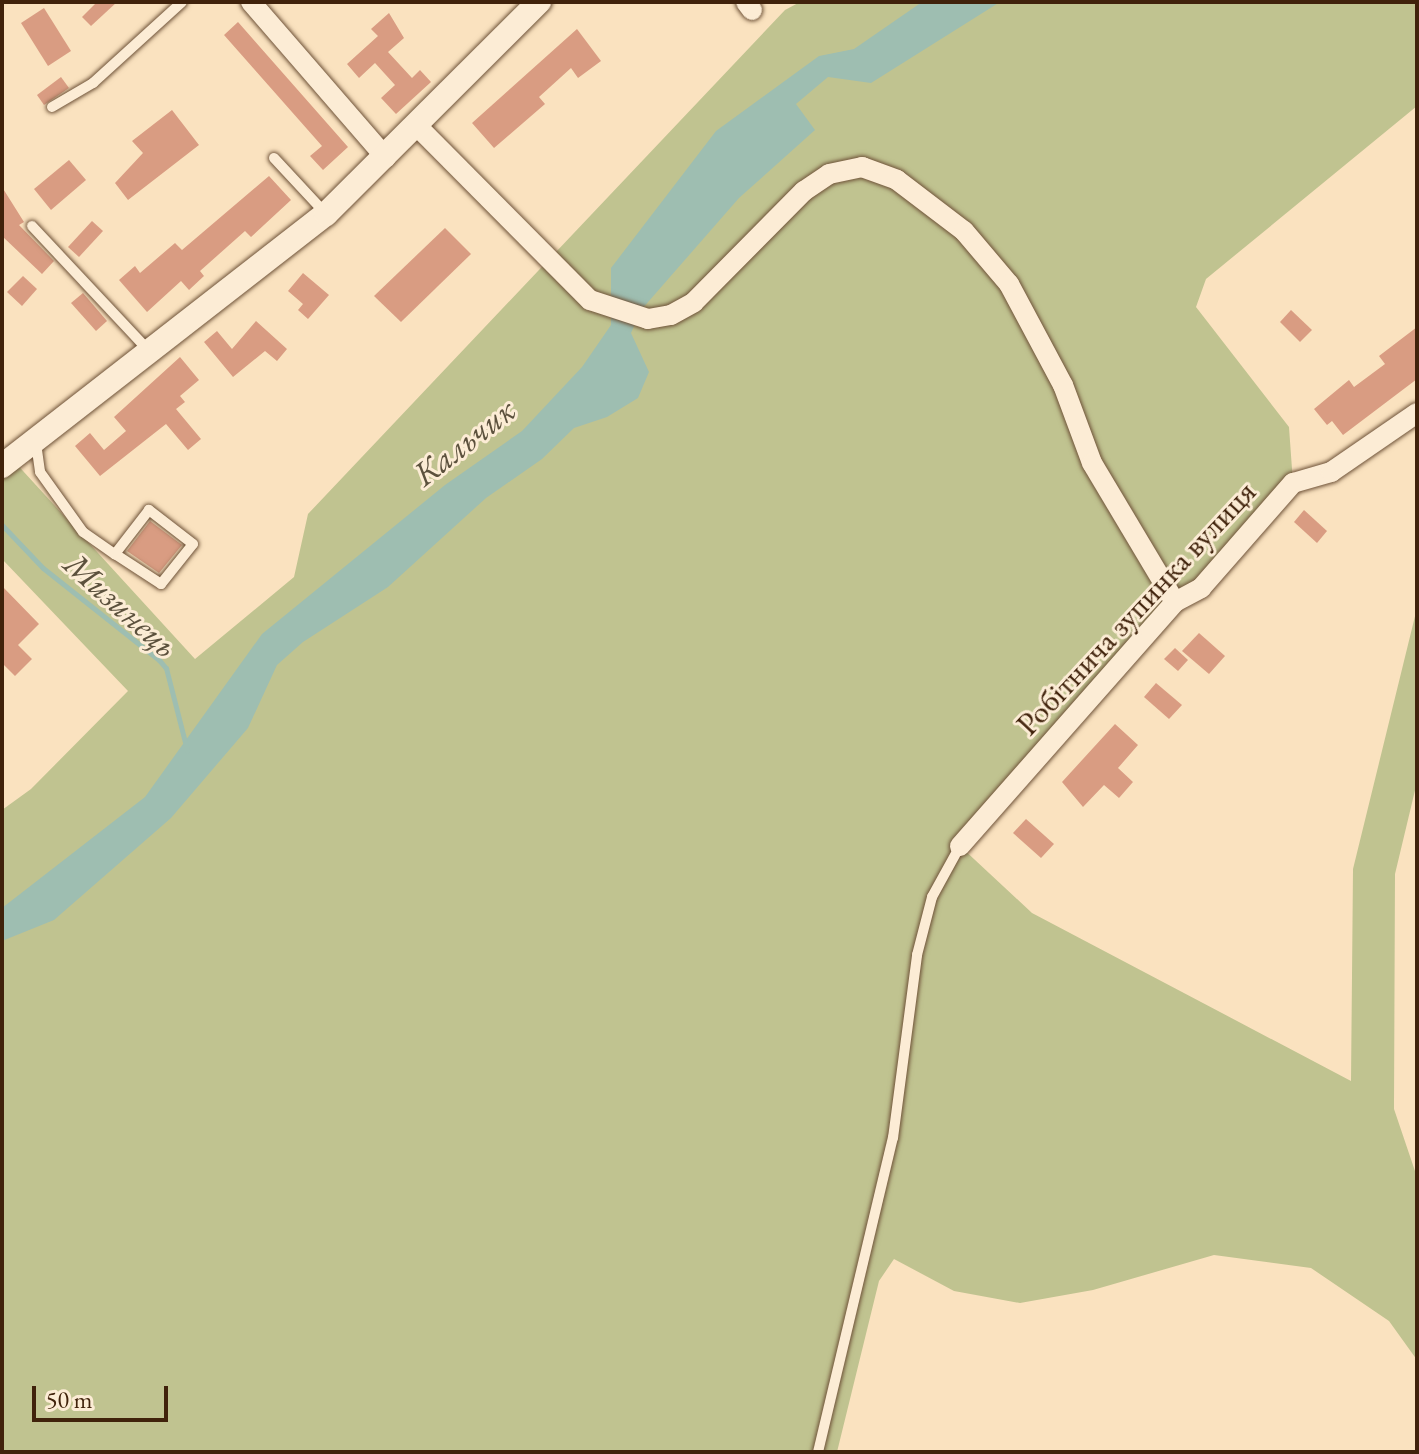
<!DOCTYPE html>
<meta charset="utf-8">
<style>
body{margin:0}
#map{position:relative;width:1419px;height:1454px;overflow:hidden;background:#fae2bf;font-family:"EB Garamond",serif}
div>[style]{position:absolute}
.green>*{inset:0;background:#c0c390}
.water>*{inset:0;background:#9ebeb1}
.stream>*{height:5px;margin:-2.5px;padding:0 2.5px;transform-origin:2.5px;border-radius:2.5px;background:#9ebeb1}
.building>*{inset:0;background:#d99c82}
.roads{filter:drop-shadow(0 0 2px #6e5238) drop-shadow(0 0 2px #6e5238)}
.service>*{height:10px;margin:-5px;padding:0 5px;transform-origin:5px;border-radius:5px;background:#fcecd5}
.minor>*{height:20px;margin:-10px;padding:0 10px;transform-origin:10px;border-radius:10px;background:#fcecd5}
.tertiary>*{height:24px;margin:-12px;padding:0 12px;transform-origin:12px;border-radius:12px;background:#fcecd5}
span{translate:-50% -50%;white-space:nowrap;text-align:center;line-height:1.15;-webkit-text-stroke:6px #fcecd5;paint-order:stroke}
.street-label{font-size:32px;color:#40220b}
.water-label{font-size:34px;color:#5c513d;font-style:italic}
.frame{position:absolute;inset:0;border:4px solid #40220b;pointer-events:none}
.scale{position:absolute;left:32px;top:1386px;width:136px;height:36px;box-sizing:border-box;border:4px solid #40220b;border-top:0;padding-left:10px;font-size:24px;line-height:28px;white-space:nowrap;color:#40220b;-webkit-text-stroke:6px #fcecd5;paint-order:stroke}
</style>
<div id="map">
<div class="green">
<div style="clip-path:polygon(800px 2px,1417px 2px,1417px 106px,1206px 279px,1196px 307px,1289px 427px,1293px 483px,960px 846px,1032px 913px,1351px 1081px,1353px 869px,1417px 608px,1417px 782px,1395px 874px,1394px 1109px,1417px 1177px,1417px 1360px,1389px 1321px,1311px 1268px,1214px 1255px,1093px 1290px,1020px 1303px,954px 1291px,894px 1259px,879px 1281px,837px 1452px,2px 1452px,2px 810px,31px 789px,128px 691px,2px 559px,2px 448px,195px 659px,294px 577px,308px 514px,785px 10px)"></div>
</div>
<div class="water">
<div style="clip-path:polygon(922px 2px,1000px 2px,871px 83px,828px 77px,796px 104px,815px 130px,739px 198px,642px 309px,631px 333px,649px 372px,638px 398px,607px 417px,574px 428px,542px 459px,486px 498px,388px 587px,303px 642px,277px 665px,248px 728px,171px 818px,54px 920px,2px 941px,2px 908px,145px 797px,262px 634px,445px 485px,522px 431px,582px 367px,611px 325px,611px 268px,716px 131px,819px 56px,854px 49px)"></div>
</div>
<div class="stream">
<div style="left:2px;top:525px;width:59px;rotate:46.4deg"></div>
<div style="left:43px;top:568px;width:148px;rotate:38.4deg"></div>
<div style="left:159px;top:660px;width:11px;rotate:49deg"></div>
<div style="left:166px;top:668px;width:85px;rotate:75.6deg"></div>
</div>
<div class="building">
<div style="clip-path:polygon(97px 2px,117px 2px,91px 26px,82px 17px)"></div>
<div style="clip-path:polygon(44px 8px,71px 51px,48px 66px,21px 23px)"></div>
<div style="clip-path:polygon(389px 13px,404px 38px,388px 52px,412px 78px,420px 70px,431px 82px,396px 114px,381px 98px,395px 85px,375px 63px,359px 78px,347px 64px,378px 36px,371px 29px)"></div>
<div style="clip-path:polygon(238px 22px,348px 147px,323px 170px,310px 156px,322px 146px,224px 35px)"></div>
<div style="clip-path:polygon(577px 29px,601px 61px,578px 78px,571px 68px,539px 97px,545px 104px,494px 148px,472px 123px)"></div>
<div style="clip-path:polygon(61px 77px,69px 88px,44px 105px,37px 95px)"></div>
<div style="clip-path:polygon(172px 110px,199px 145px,128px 200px,115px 183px,143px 153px,132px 141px)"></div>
<div style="clip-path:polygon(69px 160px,86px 180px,51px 210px,34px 189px)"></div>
<div style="clip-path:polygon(269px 176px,291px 200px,251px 237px,245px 231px,200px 271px,204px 276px,189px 290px,181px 281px,147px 312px,119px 280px,135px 266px,140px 273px,175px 243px,182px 250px)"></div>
<div style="clip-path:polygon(2px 187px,24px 222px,19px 225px,54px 261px,42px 274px,2px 236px)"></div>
<div style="clip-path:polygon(92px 221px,103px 231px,79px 257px,68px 247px)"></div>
<div style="clip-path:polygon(445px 228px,471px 254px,401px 322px,374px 296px)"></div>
<div style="clip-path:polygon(303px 273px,329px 295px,308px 319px,298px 310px,303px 304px,288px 291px)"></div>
<div style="clip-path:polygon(23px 276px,37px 289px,22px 306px,7px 292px)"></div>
<div style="clip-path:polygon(83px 293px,107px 321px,96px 331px,71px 303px)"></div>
<div style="clip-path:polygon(1291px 310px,1312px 330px,1300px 342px,1280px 322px)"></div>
<div style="clip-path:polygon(256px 321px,287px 349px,277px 361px,265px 351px,233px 377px,204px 342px,217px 331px,232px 349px)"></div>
<div style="clip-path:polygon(1417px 327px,1417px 379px,1343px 435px,1332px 421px,1327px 425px,1314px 409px,1349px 380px,1354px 387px,1385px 364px,1379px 356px)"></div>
<div style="clip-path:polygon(180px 357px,199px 380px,180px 396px,185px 402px,176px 409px,201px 439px,188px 450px,166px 424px,100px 476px,75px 446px,90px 433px,104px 450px,126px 431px,114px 417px)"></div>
<div style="clip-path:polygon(1304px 510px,1327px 531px,1317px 543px,1294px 522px)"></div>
<div style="clip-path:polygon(150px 521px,182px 545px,159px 573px,127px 551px)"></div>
<div style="clip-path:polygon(2px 586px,39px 624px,18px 645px,32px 659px,15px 676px,2px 663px)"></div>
<div style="clip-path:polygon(1199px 633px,1225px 656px,1209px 674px,1182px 651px)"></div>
<div style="clip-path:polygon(1175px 648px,1188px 660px,1178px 671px,1164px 659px)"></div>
<div style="clip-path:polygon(1156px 683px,1182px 705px,1169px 719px,1144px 697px)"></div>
<div style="clip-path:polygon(1115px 724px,1138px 745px,1118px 768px,1133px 782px,1119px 798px,1104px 785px,1083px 807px,1062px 782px)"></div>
<div style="clip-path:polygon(1026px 819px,1054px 844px,1041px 858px,1013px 833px)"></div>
</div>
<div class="roads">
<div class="service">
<div style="left:52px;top:107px;width:48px;rotate:-30.3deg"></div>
<div style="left:93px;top:83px;width:120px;rotate:-42.3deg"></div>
<div style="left:274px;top:158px;width:76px;rotate:47.1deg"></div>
<div style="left:32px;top:226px;width:170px;rotate:46.9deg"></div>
<div style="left:36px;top:443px;width:29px;rotate:82deg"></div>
<div style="left:40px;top:472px;width:74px;rotate:54.4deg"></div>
<div style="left:83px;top:532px;width:39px;rotate:35deg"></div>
<div style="left:115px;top:554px;width:55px;rotate:33.1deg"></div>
<div style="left:161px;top:584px;width:51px;rotate:-51.3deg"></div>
<div style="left:193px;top:544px;width:56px;rotate:-142.3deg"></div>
<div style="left:149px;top:510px;width:56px;rotate:127.7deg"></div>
<div style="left:818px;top:1452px;width:323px;rotate:-76.6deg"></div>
<div style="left:893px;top:1138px;width:185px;rotate:-82.5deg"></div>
<div style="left:917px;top:955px;width:60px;rotate:-75.5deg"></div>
<div style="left:932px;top:897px;width:58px;rotate:-61.2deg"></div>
</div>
<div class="minor">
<div style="left:251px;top:2px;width:206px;rotate:49.1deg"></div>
<div style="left:746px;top:2px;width:10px;rotate:53deg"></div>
<div style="left:418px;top:127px;width:244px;rotate:45.2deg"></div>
<div style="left:590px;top:300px;width:61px;rotate:18.1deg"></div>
<div style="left:648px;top:319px;width:23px;rotate:-10deg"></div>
<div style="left:671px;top:315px;width:26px;rotate:-29deg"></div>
<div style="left:694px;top:302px;width:156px;rotate:-45.3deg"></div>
<div style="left:804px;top:191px;width:30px;rotate:-34deg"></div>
<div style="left:829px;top:174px;width:34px;rotate:-12deg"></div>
<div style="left:862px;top:167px;width:37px;rotate:20deg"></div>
<div style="left:897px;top:180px;width:84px;rotate:37.3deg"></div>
<div style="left:964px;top:231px;width:70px;rotate:49.7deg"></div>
<div style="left:1009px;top:284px;width:115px;rotate:61.9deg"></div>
<div style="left:1063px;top:385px;width:83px;rotate:69.6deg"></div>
<div style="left:1092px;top:463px;width:162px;rotate:59.2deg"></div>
<div style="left:960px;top:846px;width:325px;rotate:-48.6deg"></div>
<div style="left:1175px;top:602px;width:30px;rotate:-28deg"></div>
<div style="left:1201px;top:588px;width:140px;rotate:-48.8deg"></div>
<div style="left:1293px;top:483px;width:40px;rotate:-16deg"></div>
<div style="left:1331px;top:472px;width:104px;rotate:-34.5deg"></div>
</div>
<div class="tertiary">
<div style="left:2px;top:466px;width:410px;rotate:-37.9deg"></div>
<div style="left:326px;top:214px;width:301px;rotate:-44.9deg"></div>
</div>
</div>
<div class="street-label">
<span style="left:1136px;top:608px;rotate:-47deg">Робітнича зупинка вулиця</span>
</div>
<div class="water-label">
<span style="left:464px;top:442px;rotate:-38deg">Кальчик</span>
<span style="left:121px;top:605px;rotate:42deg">Мизинець</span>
</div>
<div class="frame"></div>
<div class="scale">50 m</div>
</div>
